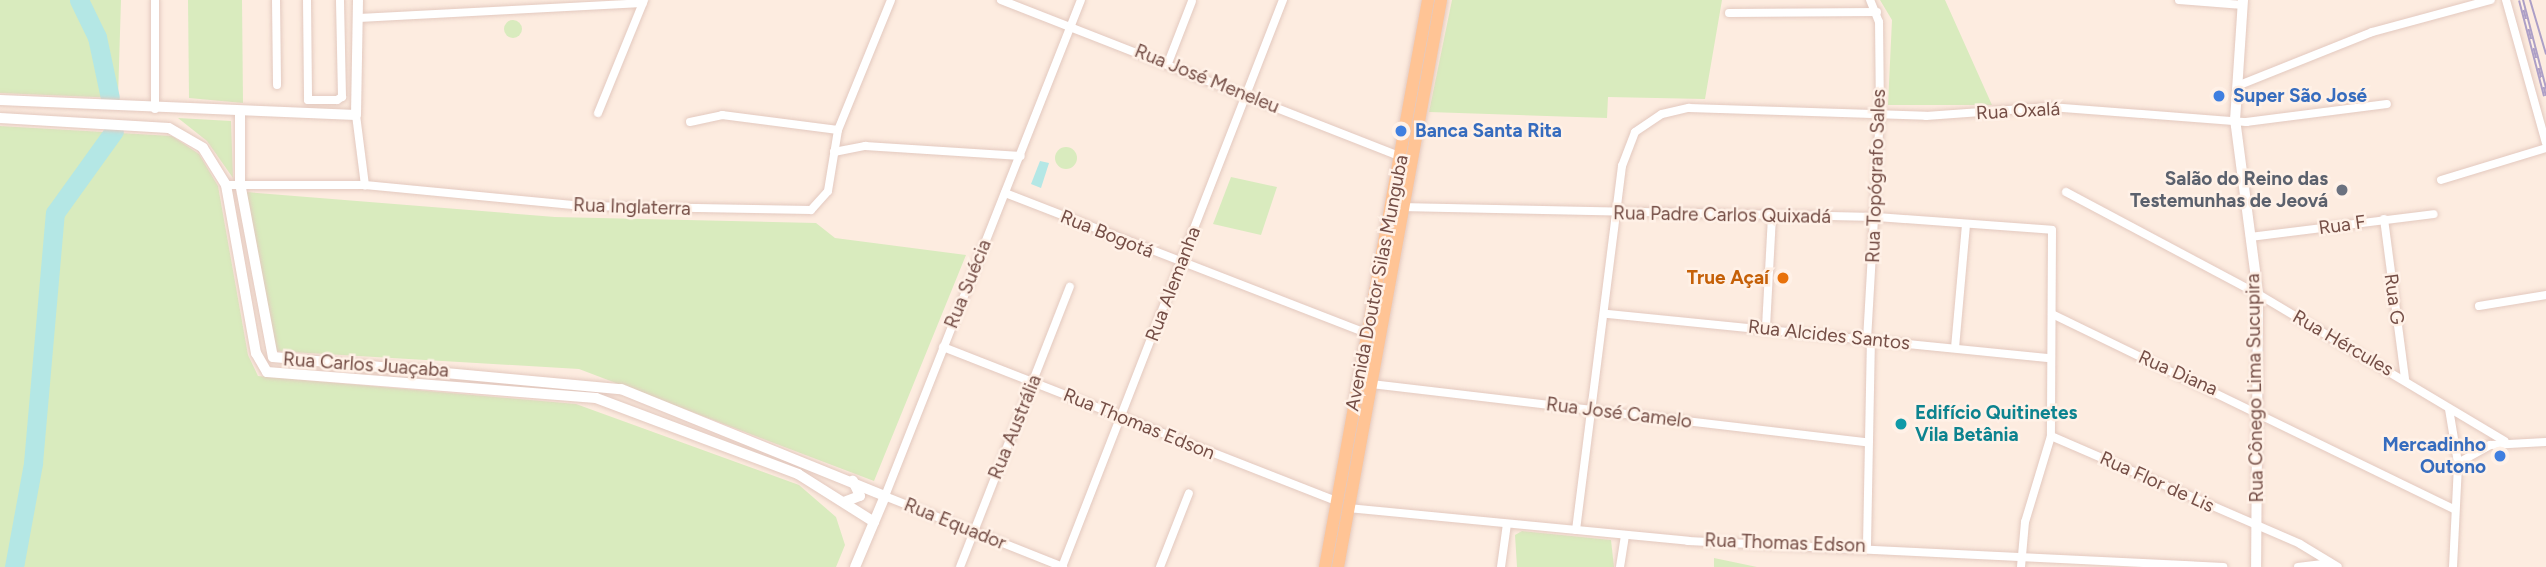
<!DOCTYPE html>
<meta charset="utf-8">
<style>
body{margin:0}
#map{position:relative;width:2546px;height:567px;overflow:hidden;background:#fdece0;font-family:Figtree,sans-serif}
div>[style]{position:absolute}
.green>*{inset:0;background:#d9ebbe}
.round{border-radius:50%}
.water>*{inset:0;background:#b4e7e5}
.river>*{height:19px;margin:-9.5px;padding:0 9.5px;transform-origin:9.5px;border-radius:9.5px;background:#b4e7e5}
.roads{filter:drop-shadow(0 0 2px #e3c9bf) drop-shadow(0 0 2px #e3c9bf)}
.minor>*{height:8px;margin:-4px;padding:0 4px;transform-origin:4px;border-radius:4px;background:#fff}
.tertiary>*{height:10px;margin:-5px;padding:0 5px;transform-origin:5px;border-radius:5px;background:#fff}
.primary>*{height:12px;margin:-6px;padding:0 6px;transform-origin:6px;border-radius:6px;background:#ffc495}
.tram>*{height:2px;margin:-1px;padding:0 1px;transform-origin:1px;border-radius:1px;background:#ad9fc6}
.rail>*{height:6px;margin-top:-3px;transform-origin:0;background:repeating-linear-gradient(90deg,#fff1e7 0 10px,#ad9fc6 0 20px);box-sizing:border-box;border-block:2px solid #ad9fc6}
.dots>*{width:19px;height:19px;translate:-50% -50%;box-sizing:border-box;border:4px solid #fff1e7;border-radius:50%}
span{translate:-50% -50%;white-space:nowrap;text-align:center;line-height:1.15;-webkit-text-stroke:5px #fff1e7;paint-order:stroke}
.street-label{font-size:19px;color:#754e46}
.shop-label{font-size:19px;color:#366cbe;font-weight:700}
.left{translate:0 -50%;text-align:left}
.right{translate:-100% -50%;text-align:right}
.worship-label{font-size:19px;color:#5b616d;font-weight:700}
.food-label{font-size:19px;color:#c56008;font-weight:700}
.culture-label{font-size:19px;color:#0d838f;font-weight:700}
</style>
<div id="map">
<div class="green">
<div style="clip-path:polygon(0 0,121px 0,118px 98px,0 93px)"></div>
<div style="clip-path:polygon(188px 0,242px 0,243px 103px,189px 98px)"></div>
<div style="clip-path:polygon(1452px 0,1722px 0,1705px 99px,1608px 97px,1607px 118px,1429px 112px)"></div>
<div style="clip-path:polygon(1880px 0,1945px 0,1992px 105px,1888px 105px,1892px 20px)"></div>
<div class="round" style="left:504px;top:20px;width:18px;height:18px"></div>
<div style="clip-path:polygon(178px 118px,231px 121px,233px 178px,207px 141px)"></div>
<div style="clip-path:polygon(0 126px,172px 136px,199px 154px,218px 186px,248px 355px,258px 376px,576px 404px,799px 485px,836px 517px,845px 545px,836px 567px,0 567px)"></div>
<div class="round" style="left:1055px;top:147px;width:22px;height:22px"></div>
<div style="clip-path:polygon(1231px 177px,1277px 187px,1261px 235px,1213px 224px)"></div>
<div style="clip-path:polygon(246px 192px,555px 217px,816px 223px,835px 238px,966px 255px,874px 481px,579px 369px,274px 351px)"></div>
<div style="clip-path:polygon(1522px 531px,1611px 540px,1614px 567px,1517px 567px,1515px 535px)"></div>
<div style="clip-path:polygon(1714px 558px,1757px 567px,1714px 567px)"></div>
</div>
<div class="water">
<div style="clip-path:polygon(1040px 161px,1049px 163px,1041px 188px,1031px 184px)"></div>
</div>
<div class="river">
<div style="left:79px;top:0;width:41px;rotate:64.1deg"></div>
<div style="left:97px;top:37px;width:62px;rotate:78deg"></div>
<div style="left:14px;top:567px;width:106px;rotate:-79.6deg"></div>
<div style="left:33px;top:463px;width:251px;rotate:-85deg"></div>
<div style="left:55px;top:213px;width:101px;rotate:-54.3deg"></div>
</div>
<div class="roads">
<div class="minor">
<div style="left:276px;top:0;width:85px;rotate:89.3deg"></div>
<div style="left:307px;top:0;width:100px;rotate:89.4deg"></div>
<div style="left:308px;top:100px;width:29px"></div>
<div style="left:337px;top:100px;width:6px;rotate:-31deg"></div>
<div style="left:342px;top:97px;width:97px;rotate:-91.2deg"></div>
<div style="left:1001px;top:0;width:431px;rotate:21.4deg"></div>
<div style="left:2179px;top:0;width:63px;rotate:4.5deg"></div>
<div style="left:2506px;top:0;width:148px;rotate:74.4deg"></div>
<div style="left:1729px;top:13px;width:148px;rotate:-0.4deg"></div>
<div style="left:358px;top:18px;width:285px;rotate:-3deg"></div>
<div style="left:1168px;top:63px;width:66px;rotate:-68.8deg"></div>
<div style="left:2237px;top:86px;width:145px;rotate:-21.8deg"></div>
<div style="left:2372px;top:32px;width:123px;rotate:-15.1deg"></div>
<div style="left:155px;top:109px;width:109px;rotate:-90deg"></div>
<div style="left:598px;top:113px;width:122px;rotate:-67.8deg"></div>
<div style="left:356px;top:115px;width:71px;rotate:82.7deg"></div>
<div style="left:690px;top:122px;width:33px;rotate:-12deg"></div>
<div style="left:722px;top:115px;width:117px;rotate:7.4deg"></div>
<div style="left:834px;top:152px;width:32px;rotate:-11deg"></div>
<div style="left:865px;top:146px;width:156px;rotate:3.7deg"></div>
<div style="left:2441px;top:180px;width:110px;rotate:-16.9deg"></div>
<div style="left:226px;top:185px;width:139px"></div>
<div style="left:365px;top:185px;width:219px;rotate:5.5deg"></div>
<div style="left:583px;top:206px;width:228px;rotate:1deg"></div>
<div style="left:811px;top:210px;width:25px;rotate:-48deg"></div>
<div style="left:828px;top:191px;width:62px;rotate:-80.7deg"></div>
<div style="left:838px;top:130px;width:140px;rotate:-67.8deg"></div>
<div style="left:2066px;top:192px;width:217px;rotate:28deg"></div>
<div style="left:2258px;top:294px;width:287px;rotate:30.8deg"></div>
<div style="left:1005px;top:193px;width:387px;rotate:21.2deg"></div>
<div style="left:1400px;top:207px;width:477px;rotate:1.2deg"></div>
<div style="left:1877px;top:217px;width:175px;rotate:4.2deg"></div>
<div style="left:2052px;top:230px;width:206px;rotate:90.3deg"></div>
<div style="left:2051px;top:436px;width:90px;rotate:106.8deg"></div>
<div style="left:2025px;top:522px;width:45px;rotate:95.1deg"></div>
<div style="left:2384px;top:219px;width:161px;rotate:82.5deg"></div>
<div style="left:2250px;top:237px;width:185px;rotate:-7.1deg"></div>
<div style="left:2479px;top:306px;width:68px;rotate:-9.3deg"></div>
<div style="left:1607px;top:314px;width:446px;rotate:5.7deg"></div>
<div style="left:2052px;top:314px;width:447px;rotate:25.9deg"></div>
<div style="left:1766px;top:327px;width:111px;rotate:-86.9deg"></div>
<div style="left:1867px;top:340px;width:225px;rotate:-86.7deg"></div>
<div style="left:1880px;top:115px;width:93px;rotate:-90.6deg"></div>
<div style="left:1879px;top:22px;width:24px;rotate:-112deg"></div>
<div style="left:943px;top:347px;width:421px;rotate:21.4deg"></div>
<div style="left:1955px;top:348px;width:124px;rotate:-84.9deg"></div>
<div style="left:1371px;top:384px;width:499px;rotate:6.7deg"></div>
<div style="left:2449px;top:409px;width:55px;rotate:80.5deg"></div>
<div style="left:2051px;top:436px;width:271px;rotate:23.4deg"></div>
<div style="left:2300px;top:544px;width:44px;rotate:31.2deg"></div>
<div style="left:1348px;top:508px;width:342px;rotate:5.5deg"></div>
<div style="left:1688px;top:541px;width:536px;rotate:2.78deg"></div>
<div style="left:1576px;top:530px;width:367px;rotate:-82.8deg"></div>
<div style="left:1622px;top:166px;width:36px;rotate:-69deg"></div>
<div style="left:1635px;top:132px;width:32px;rotate:-34deg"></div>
<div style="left:1662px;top:114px;width:28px;rotate:-13deg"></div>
<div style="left:1689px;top:108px;width:237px;rotate:1.9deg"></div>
<div style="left:1926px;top:116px;width:124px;rotate:-4.2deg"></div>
<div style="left:2050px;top:107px;width:197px;rotate:4.4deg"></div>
<div style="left:2246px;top:122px;width:142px;rotate:-7.3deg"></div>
<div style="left:1867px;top:545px;width:205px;rotate:-88.9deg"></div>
<div style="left:960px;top:567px;width:301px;rotate:-68.6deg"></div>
<div style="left:1062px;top:567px;width:609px;rotate:-68.71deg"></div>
<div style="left:1063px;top:567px;width:192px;rotate:-158.3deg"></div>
<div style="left:885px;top:496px;width:533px;rotate:-68.44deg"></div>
<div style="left:1160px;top:567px;width:79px;rotate:-68.6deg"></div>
<div style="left:1501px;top:567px;width:43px;rotate:-82.1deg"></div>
<div style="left:1620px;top:567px;width:31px;rotate:-81deg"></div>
<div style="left:2298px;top:567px;width:31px;rotate:-7deg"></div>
<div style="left:2453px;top:567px;width:104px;rotate:-87.2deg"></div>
<div style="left:2458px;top:463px;width:37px;rotate:-29deg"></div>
<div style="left:2490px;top:445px;width:56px;rotate:-3.1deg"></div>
</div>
<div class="tertiary">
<div style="left:2243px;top:0;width:119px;rotate:93.8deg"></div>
<div style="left:2235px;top:119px;width:177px;rotate:82.5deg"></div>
<div style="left:2258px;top:294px;width:273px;rotate:90.4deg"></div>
<div style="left:0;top:100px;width:356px;rotate:2.4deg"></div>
<div style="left:356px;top:115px;width:115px;rotate:-89deg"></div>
<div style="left:240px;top:113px;width:70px;rotate:90deg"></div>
<div style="left:240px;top:183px;width:177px;rotate:79.3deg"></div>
<div style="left:273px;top:357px;width:349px;rotate:5.3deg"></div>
<div style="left:621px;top:389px;width:285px;rotate:22.1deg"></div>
<div style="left:885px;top:496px;width:77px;rotate:112.9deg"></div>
<div style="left:0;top:118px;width:169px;rotate:3.4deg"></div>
<div style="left:169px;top:128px;width:39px;rotate:30deg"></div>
<div style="left:203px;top:148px;width:44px;rotate:58.1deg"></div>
<div style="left:226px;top:185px;width:171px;rotate:79.9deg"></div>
<div style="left:256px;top:353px;width:22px;rotate:60deg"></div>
<div style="left:267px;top:372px;width:330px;rotate:4.5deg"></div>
<div style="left:596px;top:398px;width:216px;rotate:20.6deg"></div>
<div style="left:798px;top:474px;width:90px;rotate:32.3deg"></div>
<div style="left:844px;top:502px;width:17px;rotate:-21deg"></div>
<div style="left:860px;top:496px;width:17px;rotate:-115deg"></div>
</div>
<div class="primary">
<div style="left:1325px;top:567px;width:576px;rotate:-79.7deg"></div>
<div style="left:1338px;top:567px;width:576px;rotate:-79.7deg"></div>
</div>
</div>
<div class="tram">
<div style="left:2530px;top:0;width:56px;rotate:73.5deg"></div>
</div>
<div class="rail">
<div style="left:2521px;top:0;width:99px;rotate:75.4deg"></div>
</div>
<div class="dots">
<div style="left:2219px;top:96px;background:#3f7fe0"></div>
<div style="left:1401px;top:131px;background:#3f7fe0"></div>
<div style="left:2342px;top:190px;background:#6b7280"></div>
<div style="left:1783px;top:278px;background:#e8710a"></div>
<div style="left:1901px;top:424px;background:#0f9aa8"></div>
<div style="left:2500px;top:456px;background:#3f7fe0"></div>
</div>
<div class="street-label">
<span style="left:1207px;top:79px;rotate:22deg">Rua José Meneleu</span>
<span style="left:2018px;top:111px;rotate:-3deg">Rua Oxalá</span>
<span style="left:1876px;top:176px;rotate:-88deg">Rua Topógrafo Sales</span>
<span style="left:632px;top:207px;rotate:2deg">Rua Inglaterra</span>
<span style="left:1722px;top:215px;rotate:1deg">Rua Padre Carlos Quixadá</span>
<span style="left:2342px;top:225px;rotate:-8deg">Rua F</span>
<span style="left:1107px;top:234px;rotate:22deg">Rua Bogotá</span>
<span style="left:1377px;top:283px;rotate:-79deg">Avenida Doutor Silas Munguba</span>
<span style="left:968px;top:284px;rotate:-68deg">Rua Suécia</span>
<span style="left:1173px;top:284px;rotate:-69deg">Rua Alemanha</span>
<span style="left:2394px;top:299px;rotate:82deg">Rua G</span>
<span style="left:1829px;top:335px;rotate:6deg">Rua Alcides Santos</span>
<span style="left:2343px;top:343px;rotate:30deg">Rua Hércules</span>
<span style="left:366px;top:365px;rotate:4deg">Rua Carlos Juaçaba</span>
<span style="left:2178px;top:373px;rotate:24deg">Rua Diana</span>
<span style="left:2255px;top:388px;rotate:-91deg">Rua Cônego Lima Sucupira</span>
<span style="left:1619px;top:413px;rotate:7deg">Rua José Camelo</span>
<span style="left:1139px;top:424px;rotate:22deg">Rua Thomas Edson</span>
<span style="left:1015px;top:427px;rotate:-68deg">Rua Austrália</span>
<span style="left:2157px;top:482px;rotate:24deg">Rua Flor de Lis</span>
<span style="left:955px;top:524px;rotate:22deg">Rua Equador</span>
<span style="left:1785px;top:543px;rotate:2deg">Rua Thomas Edson</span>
</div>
<div class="shop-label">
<span class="left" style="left:2233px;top:96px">Super São José</span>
<span class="left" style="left:1415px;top:131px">Banca Santa Rita</span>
<span class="right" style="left:2486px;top:456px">Mercadinho<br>Outono</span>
</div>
<div class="worship-label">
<span class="right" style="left:2328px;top:190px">Salão do Reino das<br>Testemunhas de Jeová</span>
</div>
<div class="food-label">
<span class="right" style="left:1769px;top:278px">True Açaí</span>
</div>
<div class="culture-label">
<span class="left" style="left:1915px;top:424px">Edifício Quitinetes<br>Vila Betânia</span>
</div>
</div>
